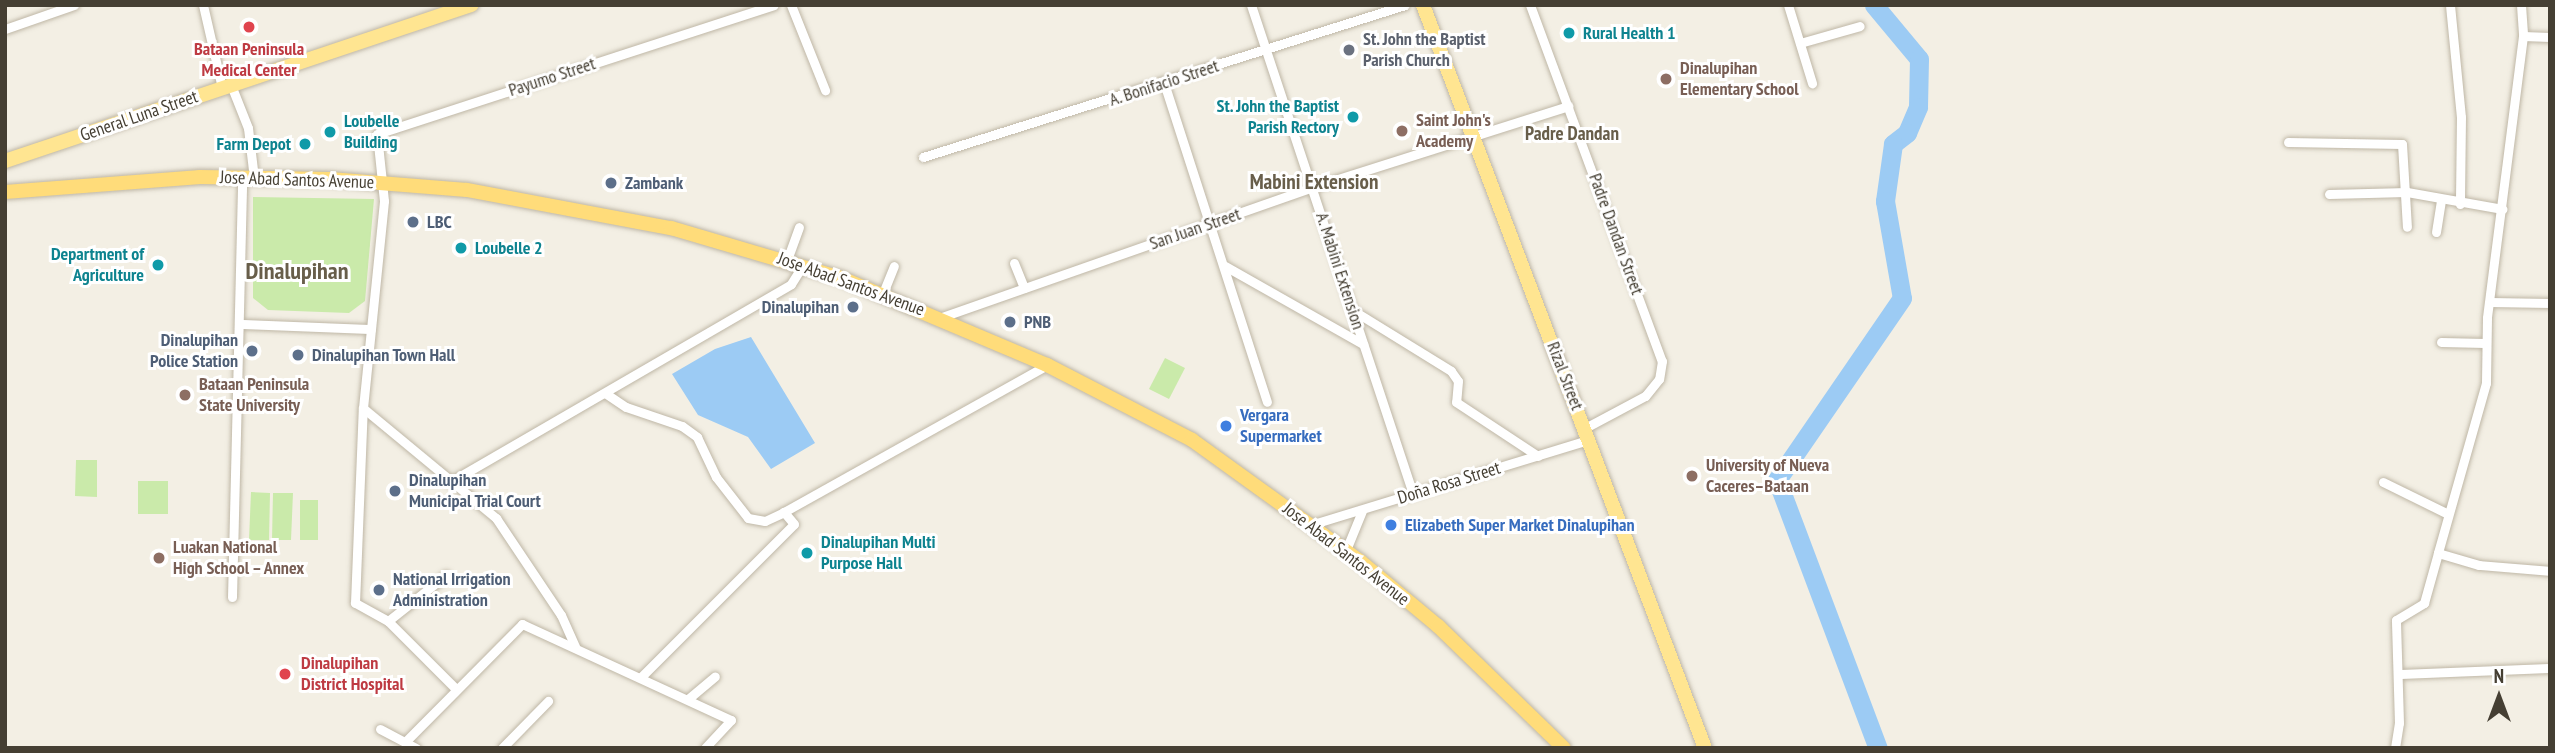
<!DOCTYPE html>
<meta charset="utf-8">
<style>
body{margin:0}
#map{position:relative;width:2555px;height:753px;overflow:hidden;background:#f3efe4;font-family:"PT Sans Narrow",sans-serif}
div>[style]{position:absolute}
.green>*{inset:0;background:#caeaaa}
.water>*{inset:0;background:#9ccbf4}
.river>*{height:19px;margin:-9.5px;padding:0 9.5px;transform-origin:9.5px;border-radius:9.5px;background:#9ccbf4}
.roads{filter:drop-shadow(0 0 2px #bfb7a6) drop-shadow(0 0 2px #bfb7a6)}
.minor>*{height:9px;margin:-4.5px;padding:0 4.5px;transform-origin:4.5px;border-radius:4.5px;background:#fff}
.primary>*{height:14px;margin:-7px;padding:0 7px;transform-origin:7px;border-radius:7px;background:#ffe591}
.trunk>*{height:14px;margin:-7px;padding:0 7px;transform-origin:7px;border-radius:7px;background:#ffdc7a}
.dots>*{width:19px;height:19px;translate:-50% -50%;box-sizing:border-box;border:4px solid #fff;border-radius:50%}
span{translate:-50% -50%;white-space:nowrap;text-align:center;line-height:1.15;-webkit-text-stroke:6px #fff;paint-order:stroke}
.culture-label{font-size:18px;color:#0d838f;font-weight:700}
.left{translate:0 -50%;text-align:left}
.right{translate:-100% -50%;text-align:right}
.worship-label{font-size:18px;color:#5b616d;font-weight:700}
.health-label{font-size:18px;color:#be3a42;font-weight:700}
.education-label{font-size:18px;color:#785e54;font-weight:700}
.street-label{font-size:18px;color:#453f33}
.service-label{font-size:18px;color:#4e5e75;font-weight:700}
.shop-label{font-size:18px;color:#366cbe;font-weight:700}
.neighbourhood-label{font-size:19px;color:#685e4a;font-weight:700}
.quarter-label{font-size:21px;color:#685e4a;font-weight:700}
.district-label{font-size:24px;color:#685e4a;font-weight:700}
.frame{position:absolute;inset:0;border:7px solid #453f33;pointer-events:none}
.north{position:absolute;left:2464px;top:662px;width:70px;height:70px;-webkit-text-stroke:5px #fff;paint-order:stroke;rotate:0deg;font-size:19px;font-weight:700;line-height:28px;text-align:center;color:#453f33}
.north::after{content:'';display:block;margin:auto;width:24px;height:32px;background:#453f33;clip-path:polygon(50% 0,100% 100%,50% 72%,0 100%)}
</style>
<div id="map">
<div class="green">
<div style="clip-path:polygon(253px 197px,374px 199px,365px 301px,349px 313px,268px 310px,253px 298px)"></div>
<div style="clip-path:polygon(1165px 358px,1185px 368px,1169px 399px,1149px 389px)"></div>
<div style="clip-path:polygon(76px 460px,97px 460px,97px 497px,75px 496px)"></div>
<div style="clip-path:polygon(138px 481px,168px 481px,168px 514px,138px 514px)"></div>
<div style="clip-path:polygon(251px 492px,270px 493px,269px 540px,249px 540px)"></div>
<div style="clip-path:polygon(273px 493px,293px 493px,291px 540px,272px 540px)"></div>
<div style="clip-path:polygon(300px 500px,318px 500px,318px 540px,300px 540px)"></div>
</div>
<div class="water">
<div style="clip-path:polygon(751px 337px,815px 443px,771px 469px,748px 437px,698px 415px,672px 374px,715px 349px)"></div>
</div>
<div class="river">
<div style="left:1874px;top:5px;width:70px;rotate:50.2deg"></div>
<div style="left:1919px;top:59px;width:48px;rotate:91.2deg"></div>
<div style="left:1918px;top:107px;width:28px;rotate:113deg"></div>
<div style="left:1907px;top:133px;width:18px;rotate:142deg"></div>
<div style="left:1893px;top:144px;width:58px;rotate:98deg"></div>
<div style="left:1885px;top:201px;width:98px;rotate:80.1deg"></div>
<div style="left:1902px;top:298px;width:221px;rotate:124.5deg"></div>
<div style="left:1777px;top:480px;width:286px;rotate:69.4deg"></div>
</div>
<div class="roads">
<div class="minor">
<div style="left:203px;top:5px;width:85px;rotate:77.1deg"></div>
<div style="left:791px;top:5px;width:92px;rotate:68.2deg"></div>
<div style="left:1251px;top:5px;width:515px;rotate:71.67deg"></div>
<div style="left:1530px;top:5px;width:380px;rotate:69.7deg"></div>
<div style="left:1662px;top:361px;width:18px;rotate:99deg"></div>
<div style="left:1659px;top:379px;width:22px;rotate:129deg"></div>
<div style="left:1645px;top:396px;width:68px;rotate:151.9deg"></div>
<div style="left:1788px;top:5px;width:82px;rotate:72.9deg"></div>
<div style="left:2450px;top:5px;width:113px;rotate:84.4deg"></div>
<div style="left:2461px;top:117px;width:87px;rotate:90.7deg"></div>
<div style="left:2521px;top:5px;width:31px;rotate:86deg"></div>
<div style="left:2523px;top:36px;width:284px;rotate:97.3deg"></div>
<div style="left:2487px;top:318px;width:65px;rotate:90.9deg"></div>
<div style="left:2486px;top:383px;width:177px;rotate:105.8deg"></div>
<div style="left:2438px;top:553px;width:43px;rotate:16.3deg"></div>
<div style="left:2479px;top:565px;width:71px;rotate:4.8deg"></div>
<div style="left:5px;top:29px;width:73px;rotate:-19.2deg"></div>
<div style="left:2523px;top:36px;width:27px;rotate:2deg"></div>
<div style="left:1800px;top:43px;width:62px;rotate:-15.8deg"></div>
<div style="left:1164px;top:83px;width:335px;rotate:72.1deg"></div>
<div style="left:231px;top:85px;width:46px;rotate:68.4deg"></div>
<div style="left:248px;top:128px;width:50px;rotate:83.2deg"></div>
<div style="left:2288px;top:142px;width:114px;rotate:1deg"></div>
<div style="left:2402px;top:144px;width:83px;rotate:86.6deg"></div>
<div style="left:923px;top:157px;width:505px;rotate:-17.5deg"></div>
<div style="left:2329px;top:194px;width:78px;rotate:-1.5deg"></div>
<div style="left:2407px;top:192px;width:97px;rotate:10.1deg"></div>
<div style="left:2436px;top:232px;width:33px;rotate:-81deg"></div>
<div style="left:787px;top:260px;width:35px;rotate:-70deg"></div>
<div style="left:1014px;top:263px;width:27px;rotate:68deg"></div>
<div style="left:1225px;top:266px;width:159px;rotate:29.5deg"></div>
<div style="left:883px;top:293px;width:29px;rotate:-68deg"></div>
<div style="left:2490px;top:302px;width:60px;rotate:1deg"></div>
<div style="left:1354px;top:311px;width:114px;rotate:31.7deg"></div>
<div style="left:1451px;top:371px;width:12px;rotate:55deg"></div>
<div style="left:1458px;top:381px;width:21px;rotate:95deg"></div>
<div style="left:1456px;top:402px;width:98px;rotate:33.4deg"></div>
<div style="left:942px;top:317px;width:393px;rotate:-19.3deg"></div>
<div style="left:1313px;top:187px;width:268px;rotate:-17.6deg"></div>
<div style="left:241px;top:324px;width:130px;rotate:2.2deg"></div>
<div style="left:2441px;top:342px;width:44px;rotate:1.3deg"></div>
<div style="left:605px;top:393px;width:25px;rotate:34deg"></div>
<div style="left:626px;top:407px;width:59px;rotate:18.7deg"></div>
<div style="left:682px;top:426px;width:19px;rotate:36deg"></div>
<div style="left:697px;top:437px;width:44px;rotate:64.6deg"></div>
<div style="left:716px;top:477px;width:52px;rotate:52deg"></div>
<div style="left:748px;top:518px;width:17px;rotate:10deg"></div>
<div style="left:765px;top:521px;width:21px;rotate:-25deg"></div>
<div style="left:363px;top:408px;width:173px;rotate:39.6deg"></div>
<div style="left:496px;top:518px;width:117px;rotate:56.2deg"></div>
<div style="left:561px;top:615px;width:36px;rotate:66deg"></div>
<div style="left:450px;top:482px;width:394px;rotate:-30.1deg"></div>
<div style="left:791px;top:284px;width:22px;rotate:-58deg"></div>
<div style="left:2383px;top:482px;width:70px;rotate:26.2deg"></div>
<div style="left:1310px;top:525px;width:291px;rotate:-17deg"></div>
<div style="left:1346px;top:550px;width:42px;rotate:-67.7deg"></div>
<div style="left:232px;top:597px;width:420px;rotate:-88.6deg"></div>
<div style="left:388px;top:621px;width:74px;rotate:-38.4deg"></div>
<div style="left:2399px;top:674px;width:151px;rotate:-2.3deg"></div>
<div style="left:641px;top:677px;width:216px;rotate:-45deg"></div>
<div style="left:794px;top:524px;width:16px;rotate:-130deg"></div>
<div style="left:784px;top:512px;width:301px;rotate:-29.2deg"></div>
<div style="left:455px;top:688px;width:95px;rotate:-135deg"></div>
<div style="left:388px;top:621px;width:38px;rotate:-151deg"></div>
<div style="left:355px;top:603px;width:195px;rotate:-87.7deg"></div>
<div style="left:363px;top:408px;width:208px;rotate:-84.2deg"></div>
<div style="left:384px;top:201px;width:67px;rotate:-96deg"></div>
<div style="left:377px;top:134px;width:417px;rotate:-18deg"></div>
<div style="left:688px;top:699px;width:35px;rotate:-40deg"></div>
<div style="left:380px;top:729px;width:41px;rotate:27.8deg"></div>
<div style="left:406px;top:741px;width:165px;rotate:-45.2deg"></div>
<div style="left:522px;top:624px;width:230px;rotate:24.7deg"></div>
<div style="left:731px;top:720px;width:38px;rotate:133deg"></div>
<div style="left:502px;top:748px;width:66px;rotate:-45.6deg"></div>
<div style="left:2395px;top:748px;width:25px;rotate:-81deg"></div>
<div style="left:2399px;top:723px;width:103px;rotate:-91.7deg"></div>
<div style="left:2396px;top:620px;width:33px;rotate:-31deg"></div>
<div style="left:2424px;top:603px;width:52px;rotate:-74.4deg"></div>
</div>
<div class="primary">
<div style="left:1423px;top:5px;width:795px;rotate:69.22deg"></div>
<div style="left:5px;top:161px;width:492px;rotate:-18.5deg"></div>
</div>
<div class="trunk">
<div style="left:5px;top:192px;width:196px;rotate:-4.4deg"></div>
<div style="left:200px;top:177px;width:130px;rotate:0.9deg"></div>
<div style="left:330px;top:179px;width:137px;rotate:4.6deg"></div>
<div style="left:467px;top:190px;width:208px;rotate:10.6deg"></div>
<div style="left:671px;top:228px;width:177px;rotate:16.4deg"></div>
<div style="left:841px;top:278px;width:224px;rotate:22.9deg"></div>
<div style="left:1047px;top:365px;width:163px;rotate:27.3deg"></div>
<div style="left:1192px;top:440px;width:207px;rotate:35.8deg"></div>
<div style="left:1360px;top:561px;width:102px;rotate:39.8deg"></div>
<div style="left:1438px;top:626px;width:175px;rotate:44.1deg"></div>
</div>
</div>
<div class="dots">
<div style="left:249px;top:27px;background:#e0444e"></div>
<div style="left:1569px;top:33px;background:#0f9aa8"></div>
<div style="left:1349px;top:50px;background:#6b7280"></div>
<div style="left:1666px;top:79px;background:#8d6e63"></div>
<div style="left:1353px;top:117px;background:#0f9aa8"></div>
<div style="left:1402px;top:131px;background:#8d6e63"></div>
<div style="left:330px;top:132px;background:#0f9aa8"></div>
<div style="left:305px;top:144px;background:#0f9aa8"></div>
<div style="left:611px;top:183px;background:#5c6f8a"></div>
<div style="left:413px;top:222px;background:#5c6f8a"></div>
<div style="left:461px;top:248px;background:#0f9aa8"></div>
<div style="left:158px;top:265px;background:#0f9aa8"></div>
<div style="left:853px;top:307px;background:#5c6f8a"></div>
<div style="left:1010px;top:322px;background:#5c6f8a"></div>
<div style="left:252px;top:351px;background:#5c6f8a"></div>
<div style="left:298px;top:355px;background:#5c6f8a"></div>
<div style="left:185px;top:395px;background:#8d6e63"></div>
<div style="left:1226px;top:426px;background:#3f7fe0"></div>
<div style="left:1692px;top:476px;background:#8d6e63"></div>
<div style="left:395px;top:491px;background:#5c6f8a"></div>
<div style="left:1391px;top:525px;background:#3f7fe0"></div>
<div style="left:807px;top:553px;background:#0f9aa8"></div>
<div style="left:159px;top:558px;background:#8d6e63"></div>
<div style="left:379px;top:590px;background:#5c6f8a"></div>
<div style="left:285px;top:674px;background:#e0444e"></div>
</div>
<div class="culture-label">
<span class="left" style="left:1583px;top:33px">Rural Health 1</span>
<span class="right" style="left:1339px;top:117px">St. John the Baptist<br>Parish Rectory</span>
<span class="left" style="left:344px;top:132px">Loubelle<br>Building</span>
<span class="right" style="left:291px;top:144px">Farm Depot</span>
<span class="left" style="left:475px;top:248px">Loubelle 2</span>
<span class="right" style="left:144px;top:265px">Department of<br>Agriculture</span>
<span class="left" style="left:821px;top:553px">Dinalupihan Multi<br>Purpose Hall</span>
</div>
<div class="worship-label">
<span class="left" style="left:1363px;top:50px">St. John the Baptist<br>Parish Church</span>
</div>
<div class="health-label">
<span style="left:249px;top:60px">Bataan Peninsula<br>Medical Center</span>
<span class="left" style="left:301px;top:674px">Dinalupihan<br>District Hospital</span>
</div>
<div class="education-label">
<span class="left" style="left:1680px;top:79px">Dinalupihan<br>Elementary School</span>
<span class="left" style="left:1416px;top:131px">Saint John's<br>Academy</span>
<span class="left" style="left:199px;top:395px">Bataan Peninsula<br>State University</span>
<span class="left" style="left:1706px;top:476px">University of Nueva<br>Caceres–Bataan</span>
<span class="left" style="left:173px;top:558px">Luakan National<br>High School – Annex</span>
</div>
<div class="street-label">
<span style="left:552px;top:77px;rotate:-18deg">Payumo Street</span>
<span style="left:1164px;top:83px;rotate:-18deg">A. Bonifacio Street</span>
<span style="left:139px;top:116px;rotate:-19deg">General Luna Street</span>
<span style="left:297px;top:180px;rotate:2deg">Jose Abad Santos Avenue</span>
<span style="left:1195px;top:229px;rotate:-19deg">San Juan Street</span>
<span style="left:1616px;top:234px;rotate:70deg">Padre Dandan Street</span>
<span style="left:1340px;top:271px;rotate:72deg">A. Mabini Extension</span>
<span style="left:851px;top:284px;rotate:20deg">Jose Abad Santos Avenue</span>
<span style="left:1565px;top:376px;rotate:69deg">Rizal Street</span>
<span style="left:1449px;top:483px;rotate:-17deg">Doña Rosa Street</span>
<span style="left:1346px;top:554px;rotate:38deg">Jose Abad Santos Avenue</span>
</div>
<div class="service-label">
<span class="left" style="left:625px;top:183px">Zambank</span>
<span class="left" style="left:427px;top:222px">LBC</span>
<span class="right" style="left:839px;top:307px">Dinalupihan</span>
<span class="left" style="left:1024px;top:322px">PNB</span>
<span class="right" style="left:238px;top:351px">Dinalupihan<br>Police Station</span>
<span class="left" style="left:312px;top:355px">Dinalupihan Town Hall</span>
<span class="left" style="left:409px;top:491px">Dinalupihan<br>Municipal Trial Court</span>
<span class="left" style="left:393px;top:590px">National Irrigation<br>Administration</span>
</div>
<div class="shop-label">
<span class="left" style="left:1240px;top:426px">Vergara<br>Supermarket</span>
<span class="left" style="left:1405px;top:525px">Elizabeth Super Market Dinalupihan</span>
</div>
<div class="neighbourhood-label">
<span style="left:1572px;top:134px">Padre Dandan</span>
</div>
<div class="quarter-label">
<span style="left:1314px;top:182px">Mabini Extension</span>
</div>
<div class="district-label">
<span style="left:297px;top:271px">Dinalupihan</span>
</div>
<div class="frame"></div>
<div class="north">N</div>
</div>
